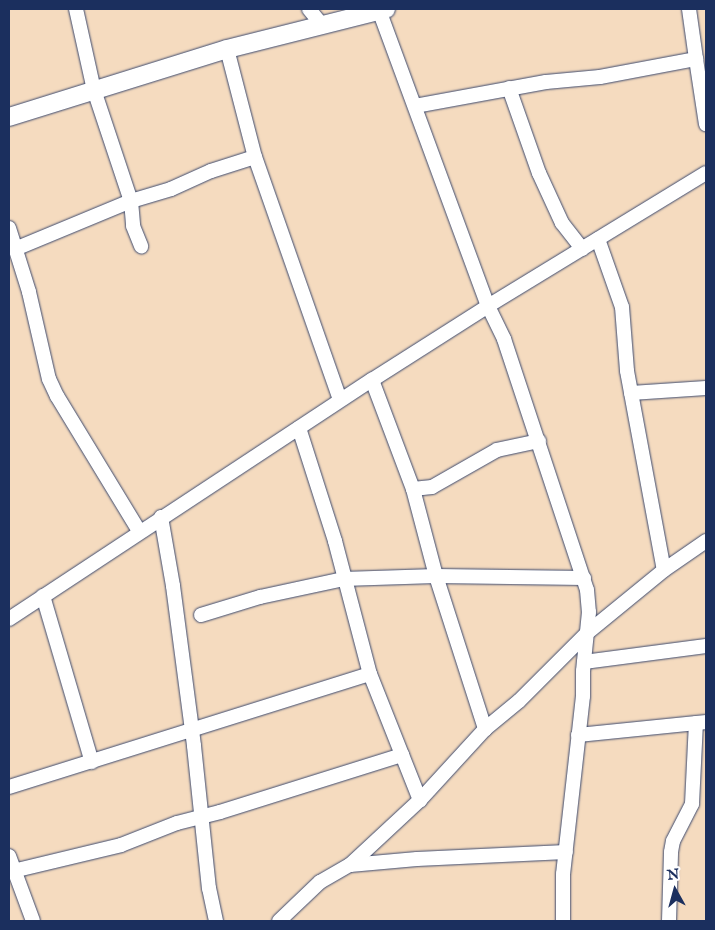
<!DOCTYPE html>
<style>
body{margin:0}
#map{position:relative;width:715px;height:930px;overflow:hidden;background:#f5dbbf;font-family:"IM FELL English",serif}
div>[style]{position:absolute}
.roads{filter:drop-shadow(0 0 1px #3c496d) drop-shadow(0 0 1px #3c496d)}
.minor>*{height:14px;margin:-7px;padding:0 7px;transform-origin:7px;border-radius:7px;background:#fff}
.major>*{height:18px;margin:-9px;padding:0 9px;transform-origin:9px;border-radius:9px;background:#fff}
span{translate:-50% -50%;white-space:nowrap;text-align:center;line-height:1.15;-webkit-text-stroke:4px #fff;paint-order:stroke}
.frame{position:absolute;inset:0;border:10px solid #1b2f5e;pointer-events:none}
.north{position:absolute;left:650px;top:865px;width:50px;height:50px;-webkit-text-stroke:4px #fff;paint-order:stroke;rotate:353deg;font-size:14px;font-weight:700;line-height:20px;text-align:center;color:#1b2f5e}
.north::after{content:'';display:block;margin:auto;width:18px;height:22px;background:#1b2f5e;clip-path:polygon(50% 0,100% 100%,50% 72%,0 100%)}
</style>
<div id="map">
<div class="roads">
<div class="minor">
<div style="left:76px;top:9px;width:83px;rotate:77.5deg"></div>
<div style="left:94px;top:90px;width:117px;rotate:71.6deg"></div>
<div style="left:131px;top:201px;width:25px;rotate:85deg"></div>
<div style="left:133px;top:226px;width:22px;rotate:68deg"></div>
<div style="left:309px;top:9px;width:21px;rotate:51deg"></div>
<div style="left:689px;top:9px;width:50px;rotate:82deg"></div>
<div style="left:379px;top:10px;width:315px;rotate:69.8deg"></div>
<div style="left:488px;top:306px;width:37px;rotate:64deg"></div>
<div style="left:504px;top:339px;width:264px;rotate:71.7deg"></div>
<div style="left:587px;top:590px;width:22px;rotate:85deg"></div>
<div style="left:589px;top:612px;width:59px;rotate:95.8deg"></div>
<div style="left:583px;top:671px;width:25px;rotate:90deg"></div>
<div style="left:583px;top:696px;width:179px;rotate:96.4deg"></div>
<div style="left:563px;top:874px;width:47px;rotate:90deg"></div>
<div style="left:227px;top:49px;width:112px;rotate:75.5deg"></div>
<div style="left:255px;top:157px;width:257px;rotate:70.7deg"></div>
<div style="left:509px;top:88px;width:90px;rotate:70.6deg"></div>
<div style="left:539px;top:173px;width:55px;rotate:65.3deg"></div>
<div style="left:562px;top:223px;width:33px;rotate:52deg"></div>
<div style="left:415px;top:106px;width:133px;rotate:-10.4deg"></div>
<div style="left:546px;top:82px;width:54px;rotate:-5.3deg"></div>
<div style="left:600px;top:77px;width:98px;rotate:-10.6deg"></div>
<div style="left:696px;top:59px;width:66px;rotate:81.3deg"></div>
<div style="left:9px;top:228px;width:67px;rotate:72.6deg"></div>
<div style="left:29px;top:292px;width:89px;rotate:77.1deg"></div>
<div style="left:49px;top:379px;width:19px;rotate:65deg"></div>
<div style="left:57px;top:396px;width:158px;rotate:58.7deg"></div>
<div style="left:598px;top:239px;width:72px;rotate:70.6deg"></div>
<div style="left:622px;top:307px;width:64px;rotate:85.5deg"></div>
<div style="left:627px;top:371px;width:202px;rotate:79.5deg"></div>
<div style="left:15px;top:249px;width:126px;rotate:-22.5deg"></div>
<div style="left:131px;top:201px;width:42px;rotate:-16.7deg"></div>
<div style="left:171px;top:189px;width:44px;rotate:-24.2deg"></div>
<div style="left:211px;top:171px;width:46px;rotate:-17.7deg"></div>
<div style="left:372px;top:380px;width:116px;rotate:69.4deg"></div>
<div style="left:413px;top:489px;width:90px;rotate:75.2deg"></div>
<div style="left:436px;top:576px;width:161px;rotate:72.2deg"></div>
<div style="left:631px;top:393px;width:75px;rotate:-3.8deg"></div>
<div style="left:299px;top:428px;width:119px;rotate:72.3deg"></div>
<div style="left:335px;top:541px;width:138px;rotate:75.3deg"></div>
<div style="left:370px;top:674px;width:136px;rotate:68.4deg"></div>
<div style="left:413px;top:489px;width:19px;rotate:-6deg"></div>
<div style="left:432px;top:487px;width:75px;rotate:-29.6deg"></div>
<div style="left:497px;top:450px;width:43px;rotate:-12.1deg"></div>
<div style="left:161px;top:517px;width:70px;rotate:80.1deg"></div>
<div style="left:173px;top:586px;width:161px;rotate:82.5deg"></div>
<div style="left:194px;top:746px;width:143px;rotate:84deg"></div>
<div style="left:209px;top:888px;width:34px;rotate:78deg"></div>
<div style="left:43px;top:596px;width:173px;rotate:73.6deg"></div>
<div style="left:201px;top:615px;width:62px;rotate:-17deg"></div>
<div style="left:260px;top:597px;width:85px;rotate:-12.2deg"></div>
<div style="left:343px;top:579px;width:93px;rotate:-1.8deg"></div>
<div style="left:436px;top:576px;width:148px;rotate:0.8deg"></div>
<div style="left:9px;top:619px;width:435px;rotate:-33.4deg"></div>
<div style="left:372px;top:380px;width:138px;rotate:-32.5deg"></div>
<div style="left:488px;top:306px;width:255px;rotate:-31.4deg"></div>
<div style="left:584px;top:662px;width:123px;rotate:-7.5deg"></div>
<div style="left:578px;top:735px;width:129px;rotate:-5.8deg"></div>
<div style="left:9px;top:787px;width:378px;rotate:-17.4deg"></div>
<div style="left:9px;top:856px;width:69px;rotate:69.7deg"></div>
<div style="left:350px;top:865px;width:67px;rotate:-5.1deg"></div>
<div style="left:417px;top:859px;width:149px;rotate:-2.7deg"></div>
<div style="left:13px;top:871px;width:111px;rotate:-13.5deg"></div>
<div style="left:121px;top:845px;width:60px;rotate:-21.4deg"></div>
<div style="left:177px;top:823px;width:44px;rotate:-14.3deg"></div>
<div style="left:220px;top:812px;width:191px;rotate:-17.4deg"></div>
<div style="left:279px;top:921px;width:57px;rotate:-43.6deg"></div>
<div style="left:320px;top:882px;width:34px;rotate:-30deg"></div>
<div style="left:350px;top:865px;width:96px;rotate:-42.9deg"></div>
<div style="left:420px;top:800px;width:96px;rotate:-47.5deg"></div>
<div style="left:485px;top:729px;width:44px;rotate:-39.5deg"></div>
<div style="left:519px;top:701px;width:96px;rotate:-45deg"></div>
<div style="left:587px;top:633px;width:99px;rotate:-39.3deg"></div>
<div style="left:664px;top:570px;width:51px;rotate:-34.6deg"></div>
<div style="left:669px;top:921px;width:69px;rotate:-88.3deg"></div>
<div style="left:671px;top:852px;width:11px;rotate:-80deg"></div>
<div style="left:673px;top:841px;width:42px;rotate:-62.8deg"></div>
<div style="left:692px;top:804px;width:81px;rotate:-87.2deg"></div>
</div>
<div class="major">
<div style="left:9px;top:117px;width:228px;rotate:-17.3deg"></div>
<div style="left:227px;top:49px;width:164px;rotate:-14.1deg"></div>
</div>
</div>
<div class="frame"></div>
<div class="north">N</div>
</div>
